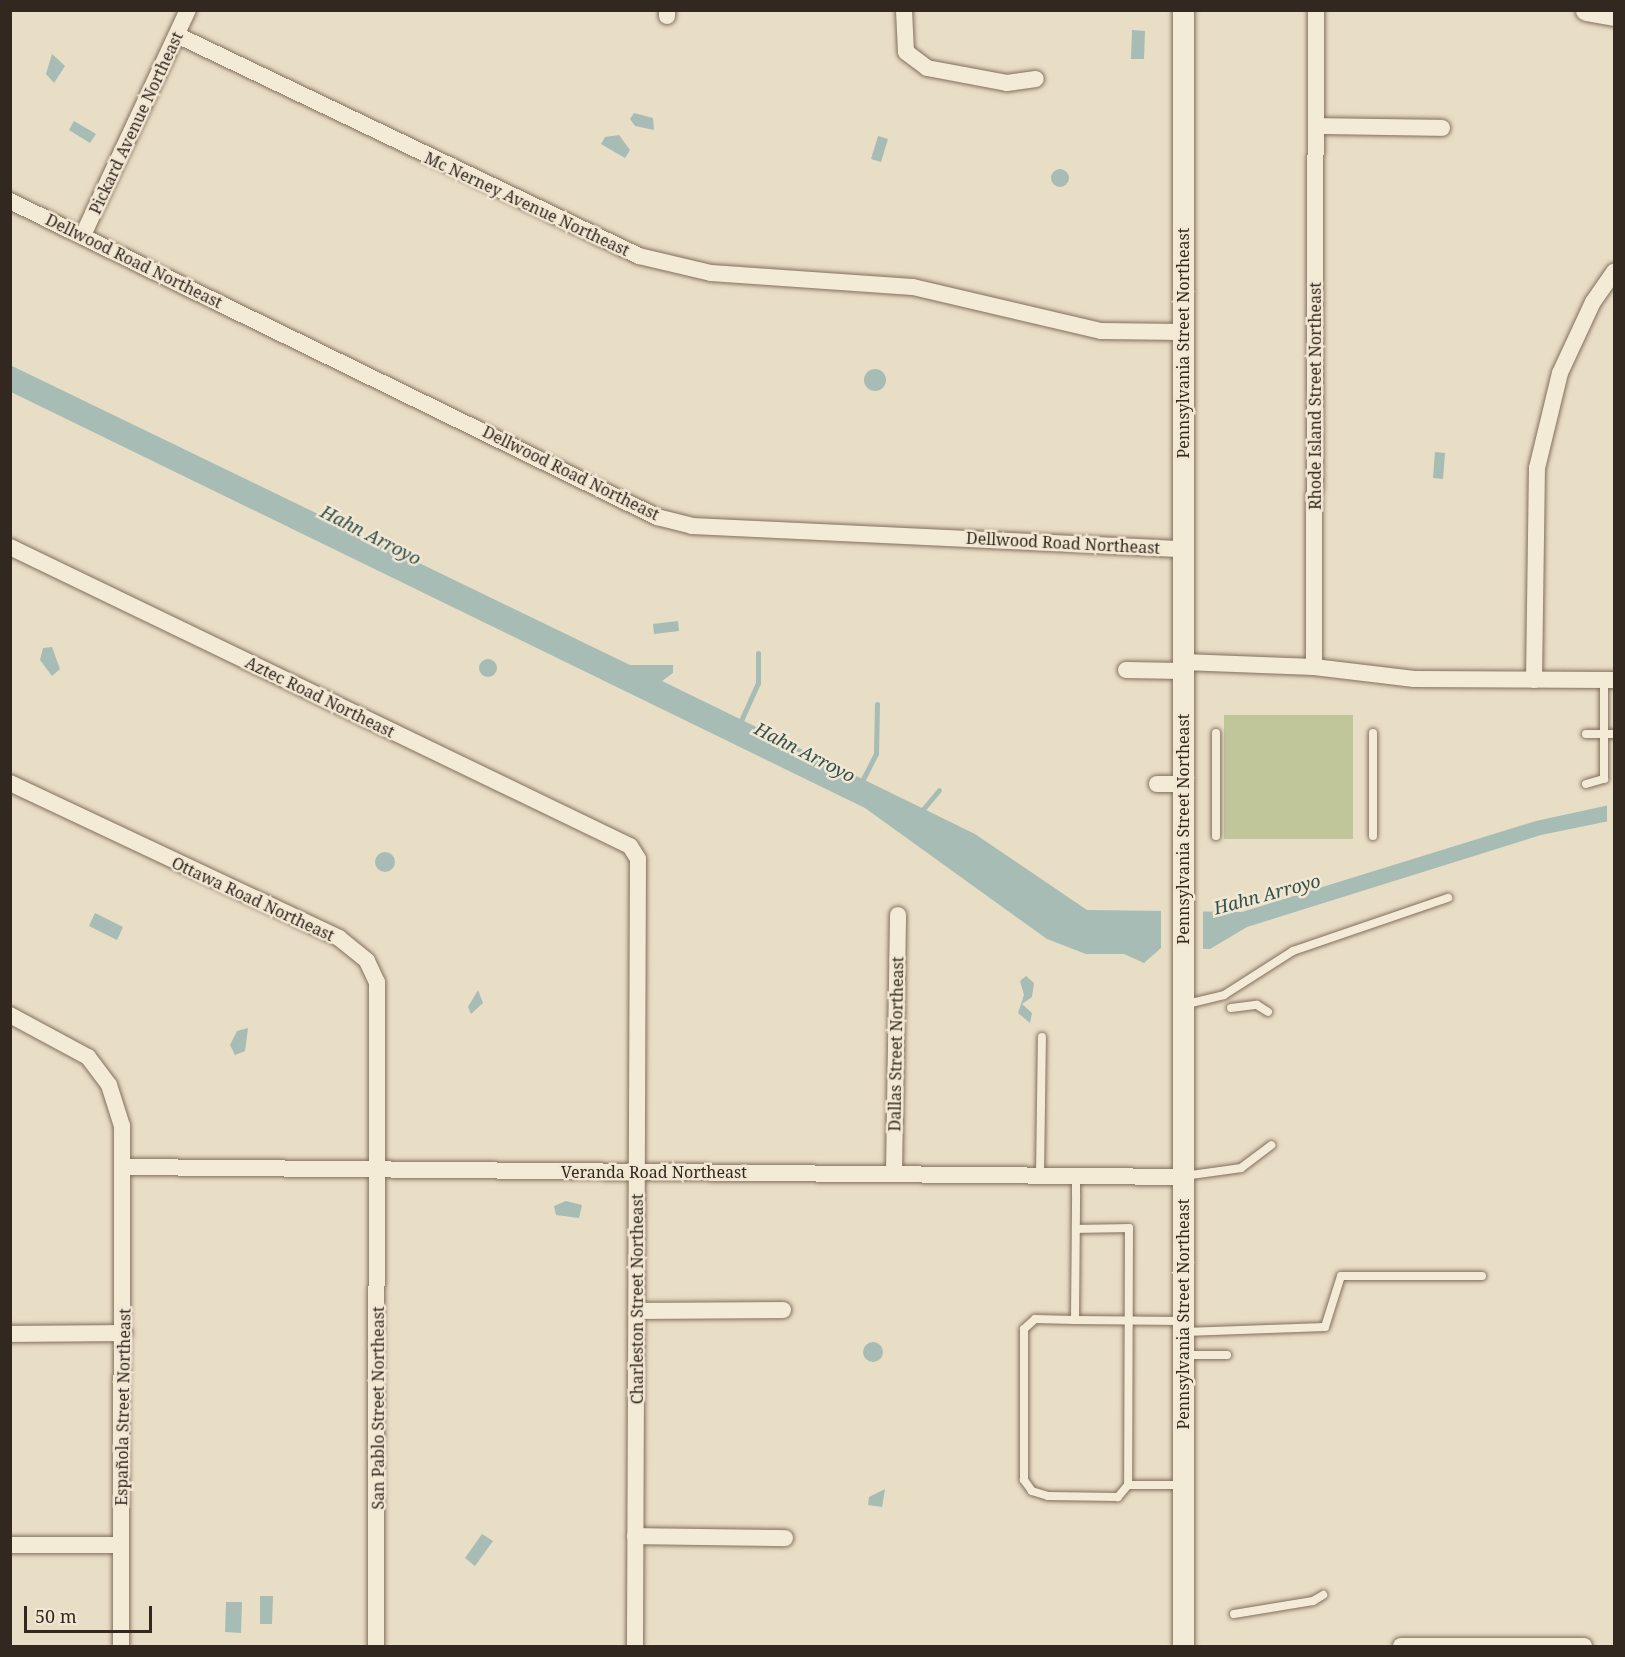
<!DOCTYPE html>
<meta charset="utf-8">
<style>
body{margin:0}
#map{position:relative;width:1625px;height:1657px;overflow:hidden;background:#e8ddc5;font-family:"Noto Serif",serif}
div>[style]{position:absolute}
.green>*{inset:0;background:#c1c59a}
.water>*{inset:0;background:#a6bcb5}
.round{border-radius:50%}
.pier>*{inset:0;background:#e8ddc5}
.stream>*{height:5px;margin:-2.5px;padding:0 2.5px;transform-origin:2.5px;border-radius:2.5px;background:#a6bcb5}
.roads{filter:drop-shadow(0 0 2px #816f5d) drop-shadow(0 0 2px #816f5d)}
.service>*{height:8px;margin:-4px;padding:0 4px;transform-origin:4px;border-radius:4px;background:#f4ebd7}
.minor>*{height:16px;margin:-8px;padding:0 8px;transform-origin:8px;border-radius:8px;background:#f4ebd7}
.tertiary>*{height:21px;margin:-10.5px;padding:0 10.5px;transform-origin:10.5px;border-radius:10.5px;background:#f4ebd7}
span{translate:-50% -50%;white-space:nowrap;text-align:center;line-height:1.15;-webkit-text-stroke:5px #f1e7d3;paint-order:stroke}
.street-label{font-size:16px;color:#33281f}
.water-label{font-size:18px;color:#30514e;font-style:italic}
.frame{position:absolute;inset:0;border:12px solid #33281f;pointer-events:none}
.scale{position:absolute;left:24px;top:1606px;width:128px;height:27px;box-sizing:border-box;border:3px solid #33281f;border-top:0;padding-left:8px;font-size:18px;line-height:21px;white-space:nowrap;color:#33281f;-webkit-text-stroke:4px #f1e7d3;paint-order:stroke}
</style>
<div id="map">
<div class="green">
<div style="clip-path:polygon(1224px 715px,1353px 715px,1353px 839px,1224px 839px)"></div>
</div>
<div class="water">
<div style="clip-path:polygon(1132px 30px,1145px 31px,1144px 59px,1131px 59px)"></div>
<div style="clip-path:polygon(52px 54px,65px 66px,54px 83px,46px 74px)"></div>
<div style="clip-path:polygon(634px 113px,653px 118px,654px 130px,635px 126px,630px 119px)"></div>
<div style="clip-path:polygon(74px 121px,96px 134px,90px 143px,69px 130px)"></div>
<div style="clip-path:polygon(619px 135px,630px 150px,625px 158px,601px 144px,605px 137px)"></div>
<div style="clip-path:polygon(878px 136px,888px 139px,881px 162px,871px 159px)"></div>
<div class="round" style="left:1051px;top:169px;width:18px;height:18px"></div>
<div style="clip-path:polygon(10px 365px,630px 665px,673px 665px,673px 673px,662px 681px,975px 834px,1087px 910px,1242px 912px,1536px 821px,1614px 804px,1614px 820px,1541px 835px,1247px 927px,1210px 949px,1161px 948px,1144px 963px,1124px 954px,1086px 954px,1047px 939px,865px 808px,11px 392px)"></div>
<div class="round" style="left:864px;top:369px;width:22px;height:22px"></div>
<div style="clip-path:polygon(1435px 452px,1445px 453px,1443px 479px,1433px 478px)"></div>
<div style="clip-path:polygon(678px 621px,679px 631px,654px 634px,653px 624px)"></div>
<div style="clip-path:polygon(52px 647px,60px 669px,52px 676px,40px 660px,43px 648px)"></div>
<div class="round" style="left:479px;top:659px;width:18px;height:18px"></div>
<div class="round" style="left:375px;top:852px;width:20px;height:20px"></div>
<div style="clip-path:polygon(95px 913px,123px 927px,117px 940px,89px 926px)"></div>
<div style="clip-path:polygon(1026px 976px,1034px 983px,1032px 997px,1022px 1004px,1032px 1013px,1030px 1023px,1018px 1013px,1024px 995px,1020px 981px)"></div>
<div style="clip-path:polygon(478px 990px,483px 1003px,471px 1014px,468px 1007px)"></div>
<div style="clip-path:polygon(248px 1028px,245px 1051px,235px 1055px,230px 1045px,237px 1031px)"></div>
<div style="clip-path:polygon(566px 1201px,582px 1205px,579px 1218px,556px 1215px,554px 1206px)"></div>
<div class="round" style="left:863px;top:1342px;width:20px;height:20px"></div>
<div style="clip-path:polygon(885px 1489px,882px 1507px,868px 1505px,869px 1497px)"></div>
<div style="clip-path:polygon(482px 1534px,493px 1541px,475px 1566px,465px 1558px)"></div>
<div style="clip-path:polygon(260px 1596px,273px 1596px,272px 1624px,260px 1624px)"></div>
<div style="clip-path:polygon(226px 1602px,242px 1602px,241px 1633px,225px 1632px)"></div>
</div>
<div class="pier">
<div style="clip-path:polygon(1614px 801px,1614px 823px,1607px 824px,1607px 802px)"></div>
<div style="clip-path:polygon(1161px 910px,1203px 911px,1203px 951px,1161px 951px)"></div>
</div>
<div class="stream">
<div style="left:739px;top:725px;width:46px;rotate:-65.7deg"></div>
<div style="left:758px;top:683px;width:30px;rotate:-90deg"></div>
<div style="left:861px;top:783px;width:33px;rotate:-63deg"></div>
<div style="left:876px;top:754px;width:50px;rotate:-88.9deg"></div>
<div style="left:919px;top:814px;width:31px;rotate:-50deg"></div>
</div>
<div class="roads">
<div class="service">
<div style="left:1216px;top:733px;width:103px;rotate:90deg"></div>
<div style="left:1586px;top:734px;width:28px"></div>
<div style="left:1586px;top:784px;width:19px;rotate:-16deg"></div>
<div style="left:1604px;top:779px;width:99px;rotate:-90deg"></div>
<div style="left:1373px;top:836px;width:103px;rotate:-90deg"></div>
<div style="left:1183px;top:1005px;width:42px;rotate:-13.7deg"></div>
<div style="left:1224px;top:995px;width:82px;rotate:-32.5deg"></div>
<div style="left:1293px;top:951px;width:164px;rotate:-18.9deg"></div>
<div style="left:1231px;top:1008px;width:26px;rotate:-7deg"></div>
<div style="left:1257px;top:1005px;width:13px;rotate:32deg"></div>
<div style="left:1040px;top:1175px;width:138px;rotate:-89.2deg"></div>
<div style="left:1184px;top:1176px;width:58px;rotate:-8deg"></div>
<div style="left:1241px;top:1168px;width:38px;rotate:-37deg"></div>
<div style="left:1076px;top:1229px;width:53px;rotate:-1.1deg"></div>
<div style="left:1129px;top:1228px;width:257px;rotate:90.2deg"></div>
<div style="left:1128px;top:1485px;width:16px;rotate:130deg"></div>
<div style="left:1118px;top:1497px;width:70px;rotate:-179.2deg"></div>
<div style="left:1048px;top:1496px;width:17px;rotate:-163deg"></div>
<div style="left:1032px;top:1491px;width:14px;rotate:-126deg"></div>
<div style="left:1024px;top:1480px;width:151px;rotate:-90deg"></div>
<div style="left:1024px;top:1329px;width:15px;rotate:-42deg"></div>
<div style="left:1035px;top:1319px;width:40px;rotate:1.4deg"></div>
<div style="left:1075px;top:1320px;width:126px;rotate:-89.5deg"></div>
<div style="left:1076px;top:1194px;width:18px;rotate:-90deg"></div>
<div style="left:1075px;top:1320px;width:107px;rotate:0.5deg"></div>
<div style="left:1184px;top:1332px;width:141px;rotate:-2deg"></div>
<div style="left:1325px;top:1327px;width:53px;rotate:-72.6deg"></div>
<div style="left:1341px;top:1276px;width:141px"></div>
<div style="left:1184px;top:1355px;width:43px"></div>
<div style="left:1128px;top:1485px;width:53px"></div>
<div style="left:1234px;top:1614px;width:80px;rotate:-9.3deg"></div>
<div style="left:1313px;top:1601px;width:12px;rotate:-31deg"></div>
</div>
<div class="minor">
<div style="left:667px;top:10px;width:6px;rotate:90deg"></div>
<div style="left:904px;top:10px;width:42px;rotate:87.3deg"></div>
<div style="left:906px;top:52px;width:26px;rotate:37deg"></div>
<div style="left:927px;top:68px;width:81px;rotate:10.6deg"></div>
<div style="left:1007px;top:83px;width:29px;rotate:-8deg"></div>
<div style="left:179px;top:36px;width:510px;rotate:25.56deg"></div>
<div style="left:639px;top:256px;width:74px;rotate:13.3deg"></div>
<div style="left:711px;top:273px;width:202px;rotate:4deg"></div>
<div style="left:913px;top:287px;width:193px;rotate:13.2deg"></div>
<div style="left:1101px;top:331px;width:81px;rotate:0.7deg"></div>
<div style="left:1316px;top:126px;width:126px;rotate:0.9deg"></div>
<div style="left:10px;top:201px;width:720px;rotate:26.03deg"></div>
<div style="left:657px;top:517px;width:36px;rotate:14deg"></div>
<div style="left:692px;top:526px;width:492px;rotate:2.7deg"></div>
<div style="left:83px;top:235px;width:248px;rotate:-65deg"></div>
<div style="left:10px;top:547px;width:688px;rotate:25.75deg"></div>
<div style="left:630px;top:846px;width:15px;rotate:58deg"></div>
<div style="left:638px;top:859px;width:787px;rotate:90.22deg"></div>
<div style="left:1183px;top:662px;width:131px;rotate:2.2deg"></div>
<div style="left:1314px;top:667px;width:101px;rotate:6.8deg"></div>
<div style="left:1414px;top:679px;width:200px;rotate:0.3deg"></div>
<div style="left:1314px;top:667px;width:657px;rotate:-89.83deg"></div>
<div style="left:1126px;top:670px;width:57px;rotate:1deg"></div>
<div style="left:1534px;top:680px;width:212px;rotate:-89.2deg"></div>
<div style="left:1537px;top:468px;width:98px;rotate:-76.4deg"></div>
<div style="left:1560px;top:373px;width:78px;rotate:-65.1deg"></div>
<div style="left:1593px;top:302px;width:37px;rotate:-55deg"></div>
<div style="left:10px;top:783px;width:364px;rotate:25.2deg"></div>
<div style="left:339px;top:938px;width:36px;rotate:39deg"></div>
<div style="left:367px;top:961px;width:23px;rotate:65deg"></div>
<div style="left:377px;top:982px;width:664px;rotate:90.09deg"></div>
<div style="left:1157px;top:784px;width:27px"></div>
<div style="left:10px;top:1015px;width:89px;rotate:28.3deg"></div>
<div style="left:88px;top:1057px;width:35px;rotate:53deg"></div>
<div style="left:109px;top:1085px;width:43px;rotate:72.4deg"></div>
<div style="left:122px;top:1126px;width:520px;rotate:90.11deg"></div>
<div style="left:125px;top:1167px;width:1057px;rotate:0.54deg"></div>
<div style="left:894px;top:1173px;width:258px;rotate:-89.1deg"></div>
<div style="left:639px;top:1311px;width:144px;rotate:-0.4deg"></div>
<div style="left:10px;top:1334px;width:114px;rotate:-0.5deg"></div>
<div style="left:635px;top:1536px;width:150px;rotate:0.8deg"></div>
<div style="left:10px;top:1545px;width:111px"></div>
<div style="left:1401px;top:1646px;width:183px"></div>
</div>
<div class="tertiary">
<div style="left:1183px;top:10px;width:1636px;rotate:90deg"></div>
<div style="left:1586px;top:10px;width:28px;rotate:10deg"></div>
</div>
</div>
<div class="street-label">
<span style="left:136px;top:123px;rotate:-65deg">Pickard Avenue Northeast</span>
<span style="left:527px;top:204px;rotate:25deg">Mc Nerney Avenue Northeast</span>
<span style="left:134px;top:261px;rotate:26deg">Dellwood Road Northeast</span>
<span style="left:1183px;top:343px;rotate:-90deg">Pennsylvania Street Northeast</span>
<span style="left:1315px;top:396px;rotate:-90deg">Rhode Island Street Northeast</span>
<span style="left:571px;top:473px;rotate:26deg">Dellwood Road Northeast</span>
<span style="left:1063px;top:543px;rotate:3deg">Dellwood Road Northeast</span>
<span style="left:320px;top:697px;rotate:26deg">Aztec Road Northeast</span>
<span style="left:1183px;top:829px;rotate:-90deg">Pennsylvania Street Northeast</span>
<span style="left:253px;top:899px;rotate:25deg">Ottawa Road Northeast</span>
<span style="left:896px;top:1044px;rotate:-89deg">Dallas Street Northeast</span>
<span style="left:654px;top:1172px">Veranda Road Northeast</span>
<span style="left:637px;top:1299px;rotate:-90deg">Charleston Street Northeast</span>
<span style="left:1183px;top:1314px;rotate:-90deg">Pennsylvania Street Northeast</span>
<span style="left:123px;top:1407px;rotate:-89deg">Española Street Northeast</span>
<span style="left:378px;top:1408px;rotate:-90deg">San Pablo Street Northeast</span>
</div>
<div class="water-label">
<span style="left:371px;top:535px;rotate:27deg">Hahn Arroyo</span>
<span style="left:805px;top:752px;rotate:27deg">Hahn Arroyo</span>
<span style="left:1267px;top:894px;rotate:-15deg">Hahn Arroyo</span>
</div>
<div class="frame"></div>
<div class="scale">50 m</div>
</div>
